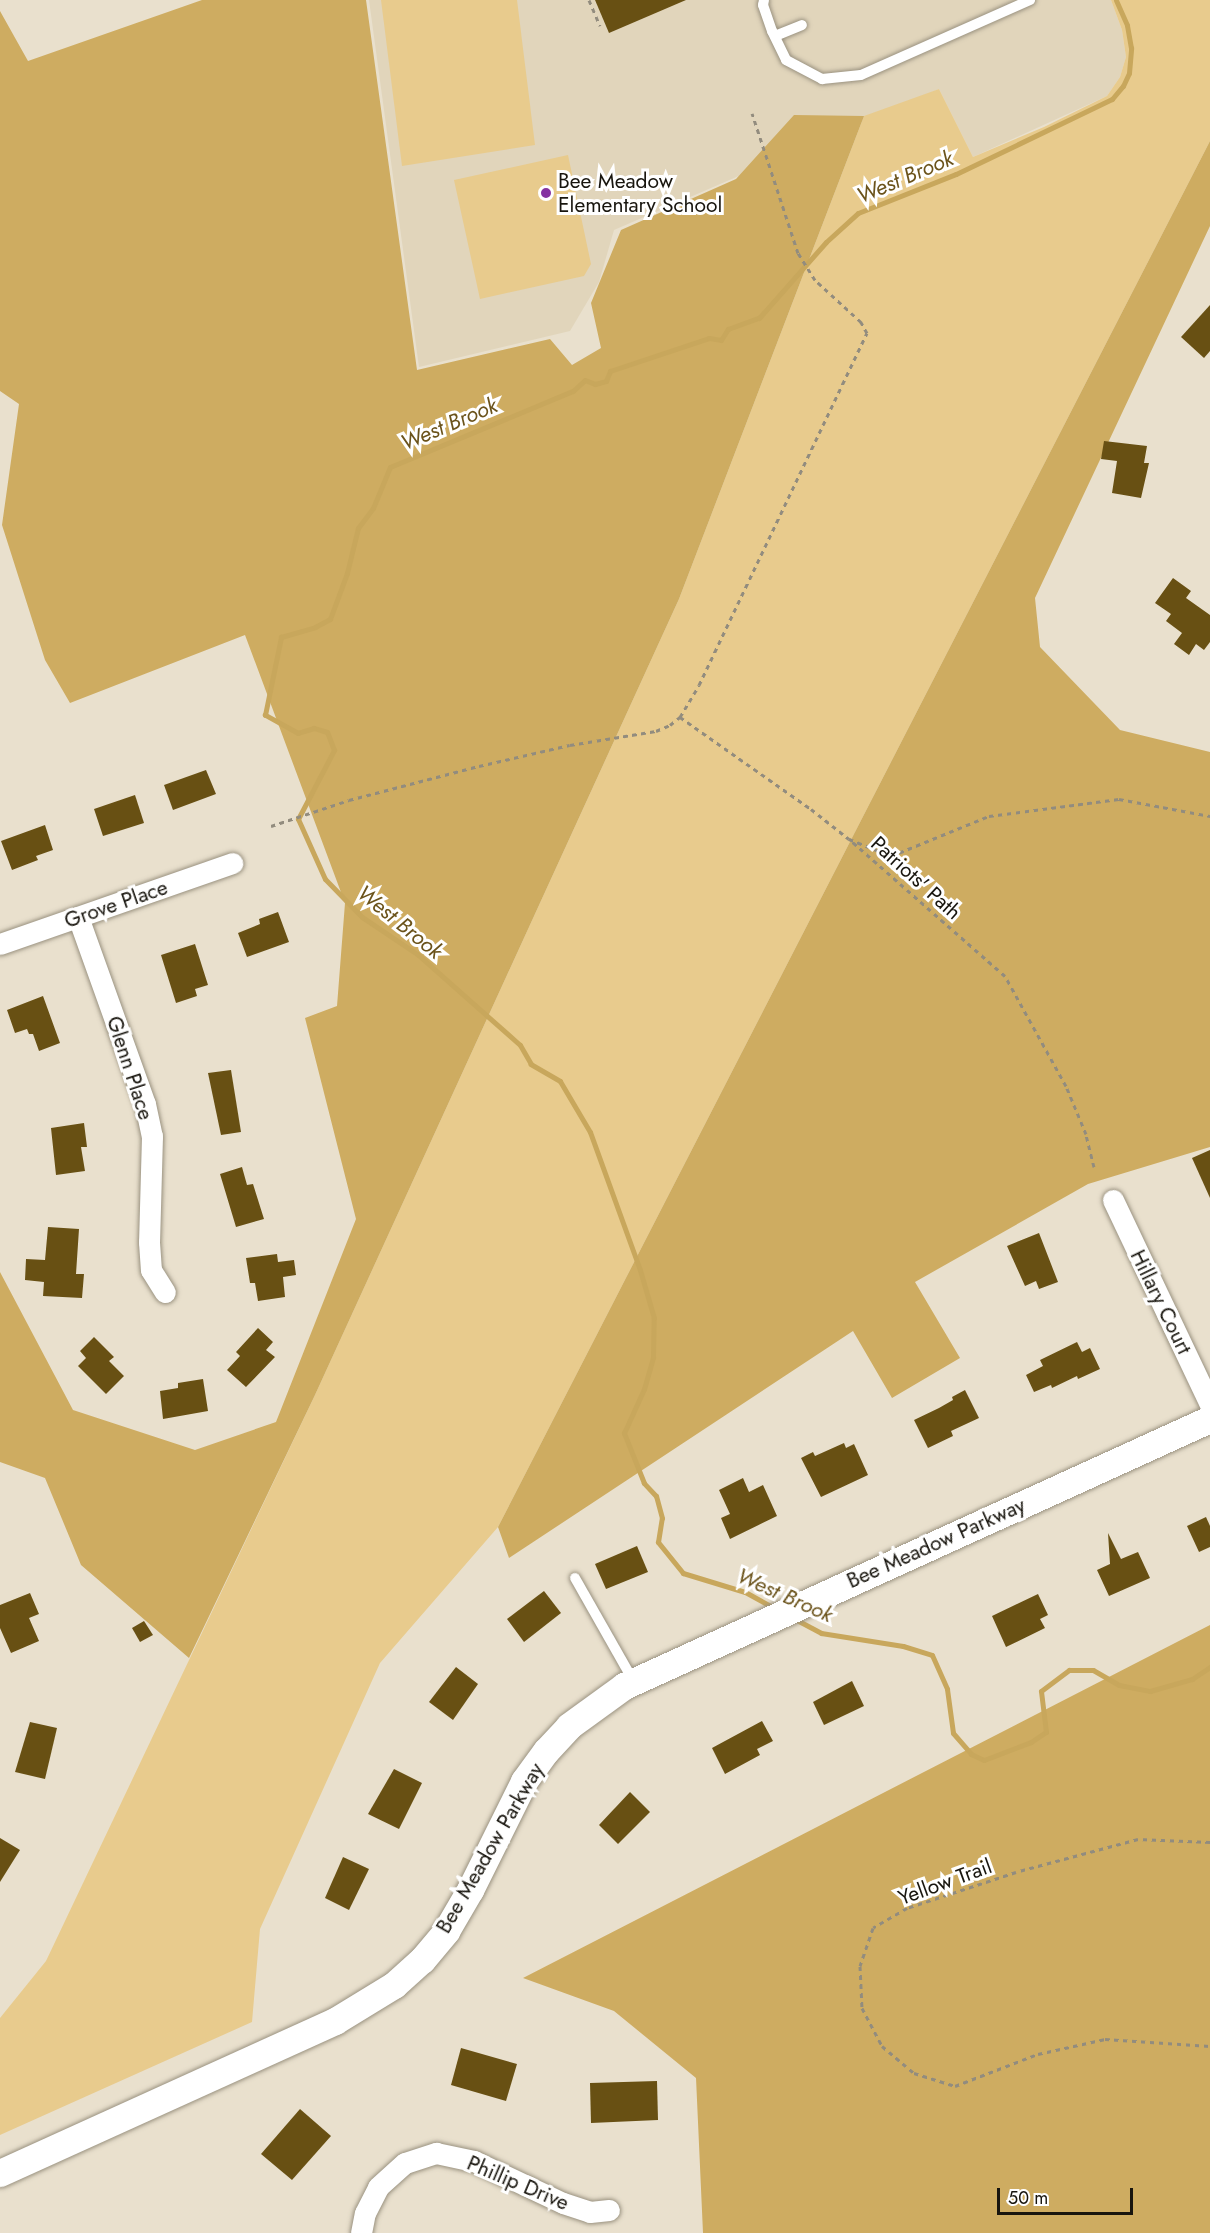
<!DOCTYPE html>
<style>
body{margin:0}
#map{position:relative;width:1210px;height:2233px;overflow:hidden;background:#e9e0cd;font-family:Jost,sans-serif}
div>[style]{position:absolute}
.built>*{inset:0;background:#e1d5bb}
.green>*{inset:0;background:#e8cb8d}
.forest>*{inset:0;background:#ceac61}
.stream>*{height:5px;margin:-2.5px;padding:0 2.5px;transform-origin:2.5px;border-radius:2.5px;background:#c8a75c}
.building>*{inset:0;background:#685013}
.path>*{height:3px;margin-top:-1.5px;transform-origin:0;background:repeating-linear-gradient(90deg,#928c7e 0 4.5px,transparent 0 9px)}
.roads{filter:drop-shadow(0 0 2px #9a9280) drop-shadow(0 0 2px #9a9280)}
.service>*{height:10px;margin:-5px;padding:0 5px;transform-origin:5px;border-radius:5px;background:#fff}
.minor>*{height:21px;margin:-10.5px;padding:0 10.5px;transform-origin:10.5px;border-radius:10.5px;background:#fff}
.tertiary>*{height:27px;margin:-13.5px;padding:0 13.5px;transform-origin:13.5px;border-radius:13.5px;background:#fff}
.dots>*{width:16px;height:16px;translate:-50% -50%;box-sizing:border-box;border:3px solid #fff;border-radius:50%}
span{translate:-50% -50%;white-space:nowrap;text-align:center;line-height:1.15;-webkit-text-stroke:6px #fff;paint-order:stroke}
.poi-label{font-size:21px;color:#18150e}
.left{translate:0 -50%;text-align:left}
.street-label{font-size:21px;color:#18150e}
.water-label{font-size:22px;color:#6b531b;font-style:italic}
.scale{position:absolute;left:997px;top:2188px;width:136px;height:27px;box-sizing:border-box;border:3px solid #18150e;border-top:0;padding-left:8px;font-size:18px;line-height:21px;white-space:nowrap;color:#18150e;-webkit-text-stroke:4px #fff;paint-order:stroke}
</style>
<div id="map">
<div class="built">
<div style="clip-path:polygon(369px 0,1111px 0,1122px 30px,1126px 57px,1120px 77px,1107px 96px,973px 157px,939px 89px,614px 230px,599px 282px,570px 331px,419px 367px)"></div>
</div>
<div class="green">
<div style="clip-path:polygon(381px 0,517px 0,535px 145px,402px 166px)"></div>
<div style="clip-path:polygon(1111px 0,1210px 0,1210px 141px,498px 1527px,380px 1663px,260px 1929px,252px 2022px,0 2135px,0 2018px,46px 1961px,315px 1395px,679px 599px,864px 116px,939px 89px,973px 157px,1044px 127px,1107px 96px,1120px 77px,1126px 57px,1122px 30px)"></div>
<div style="clip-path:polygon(568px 155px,591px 264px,584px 276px,480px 299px,454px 180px)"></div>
</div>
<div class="forest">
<div style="clip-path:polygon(202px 0,366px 0,417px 370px,550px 339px,572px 365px,601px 348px,591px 303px,621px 230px,736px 179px,794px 115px,864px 116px,679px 599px,315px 1395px,189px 1658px,81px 1565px,45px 1478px,0 1462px,0 1272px,73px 1410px,195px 1450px,276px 1422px,356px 1219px,305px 1018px,337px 1006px,345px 903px,245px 635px,70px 703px,45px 660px,2px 525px,19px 404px,0 391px,0 11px,28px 61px)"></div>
<div style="clip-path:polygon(1210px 141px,1210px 226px,1035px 598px,1040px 647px,1120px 730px,1210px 752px,1210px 1147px,1088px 1184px,915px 1282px,960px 1358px,892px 1398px,853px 1331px,509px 1558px,498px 1527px)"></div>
<div style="clip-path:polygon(1210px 1625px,1210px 2233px,703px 2233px,696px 2078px,614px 2011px,523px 1978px)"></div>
</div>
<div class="stream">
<div style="left:774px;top:1608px;width:33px;rotate:-151deg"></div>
<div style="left:745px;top:1592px;width:65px;rotate:-163deg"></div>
<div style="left:683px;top:1573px;width:40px;rotate:-129deg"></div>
<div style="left:658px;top:1542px;width:24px;rotate:-81deg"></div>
<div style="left:662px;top:1518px;width:23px;rotate:-105deg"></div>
<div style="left:656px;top:1496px;width:18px;rotate:-133deg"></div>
<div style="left:644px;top:1483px;width:54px;rotate:-111.8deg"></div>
<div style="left:624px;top:1433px;width:48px;rotate:-65.6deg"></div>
<div style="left:644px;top:1389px;width:33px;rotate:-74deg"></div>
<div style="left:653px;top:1357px;width:39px;rotate:-89deg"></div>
<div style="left:654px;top:1318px;width:50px;rotate:-106.3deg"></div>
<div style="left:640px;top:1270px;width:147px;rotate:-109.9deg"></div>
<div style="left:590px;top:1132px;width:59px;rotate:-120.5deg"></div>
<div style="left:560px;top:1081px;width:34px;rotate:-150deg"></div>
<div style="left:531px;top:1064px;width:22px;rotate:-120deg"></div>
<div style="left:520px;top:1045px;width:137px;rotate:-138.5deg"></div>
<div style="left:417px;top:954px;width:66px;rotate:-146.1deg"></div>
<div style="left:362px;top:917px;width:53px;rotate:-134.2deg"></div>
<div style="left:325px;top:879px;width:66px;rotate:-114.2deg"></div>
<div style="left:298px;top:819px;width:78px;rotate:-62.4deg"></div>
<div style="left:334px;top:750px;width:19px;rotate:-111deg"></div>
<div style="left:327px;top:732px;width:14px;rotate:-163deg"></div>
<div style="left:314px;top:728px;width:17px;rotate:163deg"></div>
<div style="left:298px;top:733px;width:38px;rotate:-151deg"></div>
<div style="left:265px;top:715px;width:80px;rotate:-78.4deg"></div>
<div style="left:281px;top:637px;width:35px;rotate:-16deg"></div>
<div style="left:315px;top:627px;width:17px;rotate:-28deg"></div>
<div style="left:330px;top:619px;width:49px;rotate:-69.7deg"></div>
<div style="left:347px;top:573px;width:46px;rotate:-76.3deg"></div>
<div style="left:358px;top:528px;width:25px;rotate:-53deg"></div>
<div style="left:373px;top:508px;width:44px;rotate:-67.5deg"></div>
<div style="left:390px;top:467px;width:198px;rotate:-22.6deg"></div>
<div style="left:573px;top:391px;width:16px;rotate:-43deg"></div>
<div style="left:585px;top:380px;width:11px;rotate:22deg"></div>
<div style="left:595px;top:384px;width:11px;rotate:-15deg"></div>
<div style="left:606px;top:381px;width:11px;rotate:-68deg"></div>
<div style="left:610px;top:371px;width:104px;rotate:-18.4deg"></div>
<div style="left:709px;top:338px;width:12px;rotate:9deg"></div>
<div style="left:721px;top:340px;width:13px;rotate:-58deg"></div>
<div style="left:728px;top:329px;width:33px;rotate:-20deg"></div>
<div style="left:759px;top:318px;width:101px;rotate:-48.6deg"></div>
<div style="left:826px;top:242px;width:43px;rotate:-42.2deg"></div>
<div style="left:858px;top:213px;width:105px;rotate:-21.7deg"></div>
<div style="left:956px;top:174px;width:173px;rotate:-25.7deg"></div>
<div style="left:1112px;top:99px;width:17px;rotate:-50deg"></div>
<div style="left:1123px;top:86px;width:14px;rotate:-65deg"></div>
<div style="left:1129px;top:73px;width:25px;rotate:-85deg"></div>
<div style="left:1131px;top:48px;width:23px;rotate:-100deg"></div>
<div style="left:1127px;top:25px;width:27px;rotate:-114deg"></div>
<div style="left:793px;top:1618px;width:32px;rotate:28deg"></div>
<div style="left:821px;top:1633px;width:83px;rotate:9deg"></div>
<div style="left:903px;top:1646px;width:30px;rotate:17deg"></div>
<div style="left:932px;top:1655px;width:37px;rotate:66deg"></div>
<div style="left:947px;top:1689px;width:44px;rotate:82.2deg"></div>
<div style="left:953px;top:1733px;width:28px;rotate:49deg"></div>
<div style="left:971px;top:1754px;width:14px;rotate:25deg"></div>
<div style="left:984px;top:1760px;width:50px;rotate:-21deg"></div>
<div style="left:1031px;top:1742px;width:18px;rotate:-34deg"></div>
<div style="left:1046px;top:1732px;width:41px;rotate:-97deg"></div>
<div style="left:1041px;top:1691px;width:35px;rotate:-37deg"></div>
<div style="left:1069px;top:1670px;width:24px"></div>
<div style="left:1093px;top:1670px;width:30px;rotate:30deg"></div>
<div style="left:1119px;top:1685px;width:32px;rotate:11deg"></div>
<div style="left:1150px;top:1691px;width:44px;rotate:-15.9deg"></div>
<div style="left:1192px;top:1679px;width:22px;rotate:-34deg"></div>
</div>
<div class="building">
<div style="clip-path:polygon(595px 0,686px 0,609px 33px)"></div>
<div style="clip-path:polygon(1210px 305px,1210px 351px,1204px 358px,1181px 337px)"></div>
<div style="clip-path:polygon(1104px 441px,1147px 446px,1144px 463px,1149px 463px,1141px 498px,1112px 493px,1117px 461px,1101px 459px)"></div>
<div style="clip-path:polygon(1173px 578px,1191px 591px,1186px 598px,1210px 615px,1210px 642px,1204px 650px,1196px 644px,1189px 655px,1174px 644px,1182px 633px,1166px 621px,1171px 614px,1155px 603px)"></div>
<div style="clip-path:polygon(206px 770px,216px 794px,173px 810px,164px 785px)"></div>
<div style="clip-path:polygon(135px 795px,144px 823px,103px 836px,94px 809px)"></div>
<div style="clip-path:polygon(45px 825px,53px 850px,36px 856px,38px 860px,12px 870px,1px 841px)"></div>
<div style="clip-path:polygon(278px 912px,289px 942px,247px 957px,238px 933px,260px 924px,259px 919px)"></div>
<div style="clip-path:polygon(195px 944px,208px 985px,195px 989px,197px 996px,176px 1003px,161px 955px)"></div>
<div style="clip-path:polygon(43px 996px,60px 1043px,39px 1051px,33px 1034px,29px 1034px,27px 1029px,15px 1033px,7px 1010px)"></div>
<div style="clip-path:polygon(231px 1070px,241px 1132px,221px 1135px,208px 1073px)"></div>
<div style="clip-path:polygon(84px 1123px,87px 1147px,81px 1147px,85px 1171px,56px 1175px,51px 1128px)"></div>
<div style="clip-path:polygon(1210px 1150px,1210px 1198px,1192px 1158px)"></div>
<div style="clip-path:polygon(242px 1167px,247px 1185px,253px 1184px,264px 1219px,236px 1227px,220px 1174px)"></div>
<div style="clip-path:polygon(48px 1227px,79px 1229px,76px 1274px,84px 1274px,82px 1298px,43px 1296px,44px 1282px,25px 1280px,26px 1259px,45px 1260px)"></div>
<div style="clip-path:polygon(1039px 1233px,1058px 1282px,1039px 1289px,1036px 1281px,1025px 1286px,1007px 1246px)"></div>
<div style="clip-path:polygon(277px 1254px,278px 1262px,294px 1260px,296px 1275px,283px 1277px,285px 1297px,258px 1301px,255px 1283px,250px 1283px,246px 1258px)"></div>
<div style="clip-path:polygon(258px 1328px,273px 1342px,266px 1350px,275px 1357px,246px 1387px,227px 1370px,240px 1356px,236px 1352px)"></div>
<div style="clip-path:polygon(94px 1337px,114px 1357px,109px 1361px,124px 1376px,106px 1394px,78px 1366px,86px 1358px,80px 1351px)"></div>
<div style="clip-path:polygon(1077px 1342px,1082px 1352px,1090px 1348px,1100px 1369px,1078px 1379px,1077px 1376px,1052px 1388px,1051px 1385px,1034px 1392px,1026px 1375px,1043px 1366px,1040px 1360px)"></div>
<div style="clip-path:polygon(203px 1379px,208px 1411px,163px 1419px,160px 1391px,178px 1388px,178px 1383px)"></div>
<div style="clip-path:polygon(965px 1390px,979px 1418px,951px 1431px,953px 1436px,928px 1448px,914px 1420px,939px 1408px,953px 1400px,952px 1397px)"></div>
<div style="clip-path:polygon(844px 1443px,846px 1448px,854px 1444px,868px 1475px,821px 1497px,801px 1458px,813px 1452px,815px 1456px)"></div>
<div style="clip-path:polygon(743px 1478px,749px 1492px,763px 1485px,777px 1516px,730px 1539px,721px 1518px,730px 1514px,719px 1490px)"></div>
<div style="clip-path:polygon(1206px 1517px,1210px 1526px,1210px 1547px,1199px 1552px,1187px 1526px)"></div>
<div style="clip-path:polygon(1108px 1533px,1121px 1559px,1138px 1552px,1150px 1578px,1109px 1596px,1097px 1570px,1110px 1564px)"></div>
<div style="clip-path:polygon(637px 1546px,648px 1572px,606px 1589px,595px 1564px)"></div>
<div style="clip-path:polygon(544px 1591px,561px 1613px,524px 1642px,507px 1619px)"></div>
<div style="clip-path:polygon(30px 1593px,39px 1614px,29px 1618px,39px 1641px,11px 1653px,0 1628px,0 1605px)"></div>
<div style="clip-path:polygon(1038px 1594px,1048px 1615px,1040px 1619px,1045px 1628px,1006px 1647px,992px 1616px)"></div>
<div style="clip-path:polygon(144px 1621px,153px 1635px,140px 1642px,132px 1628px)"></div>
<div style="clip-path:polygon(456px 1667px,478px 1684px,453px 1720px,429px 1702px)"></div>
<div style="clip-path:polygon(852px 1681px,864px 1706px,824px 1725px,813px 1702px)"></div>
<div style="clip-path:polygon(762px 1721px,773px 1741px,757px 1749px,760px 1755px,725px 1774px,712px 1748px)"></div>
<div style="clip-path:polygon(30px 1722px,57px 1728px,45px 1779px,15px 1772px)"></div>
<div style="clip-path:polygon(394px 1769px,422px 1783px,399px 1829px,368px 1814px)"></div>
<div style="clip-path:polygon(630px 1792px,650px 1812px,618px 1844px,599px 1825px)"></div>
<div style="clip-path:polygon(0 1838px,20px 1850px,0 1882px)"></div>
<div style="clip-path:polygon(343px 1857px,369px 1869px,349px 1910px,325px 1898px)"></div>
<div style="clip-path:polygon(461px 2048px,517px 2064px,506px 2101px,451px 2085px)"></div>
<div style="clip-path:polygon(657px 2081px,658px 2120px,591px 2123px,590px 2083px)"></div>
<div style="clip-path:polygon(300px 2109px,331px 2136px,292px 2180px,261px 2154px)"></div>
</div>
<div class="path">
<div style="left:589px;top:0;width:28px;rotate:67deg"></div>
<div style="left:680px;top:717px;width:160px;rotate:35.1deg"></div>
<div style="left:811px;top:809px;width:48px;rotate:38.3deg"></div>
<div style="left:271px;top:826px;width:82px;rotate:-18.4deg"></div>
<div style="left:349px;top:800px;width:134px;rotate:-14.7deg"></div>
<div style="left:479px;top:766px;width:93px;rotate:-13deg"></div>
<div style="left:570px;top:745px;width:87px;rotate:-9.2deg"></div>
<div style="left:656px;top:731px;width:15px;rotate:-23deg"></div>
<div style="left:670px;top:725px;width:13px;rotate:-39deg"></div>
<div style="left:680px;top:717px;width:37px;rotate:-59deg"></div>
<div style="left:699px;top:685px;width:390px;rotate:-64.5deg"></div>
<div style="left:867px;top:333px;width:13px;rotate:-119deg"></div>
<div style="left:861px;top:322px;width:62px;rotate:-137.6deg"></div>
<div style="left:815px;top:280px;width:32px;rotate:-122deg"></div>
<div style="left:798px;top:253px;width:147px;rotate:-108.2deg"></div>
<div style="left:1094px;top:1167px;width:34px;rotate:-104deg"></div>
<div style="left:1086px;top:1134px;width:52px;rotate:-112.6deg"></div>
<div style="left:1066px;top:1086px;width:126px;rotate:-119deg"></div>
<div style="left:1005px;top:976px;width:208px;rotate:-138.7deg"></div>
<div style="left:849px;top:839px;width:45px;rotate:22deg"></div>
<div style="left:891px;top:856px;width:106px;rotate:-22.2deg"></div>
<div style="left:989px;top:816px;width:131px;rotate:-7.5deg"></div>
<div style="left:1119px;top:799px;width:93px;rotate:10.6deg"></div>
<div style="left:1210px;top:1842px;width:72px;rotate:-177.6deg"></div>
<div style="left:1138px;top:1839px;width:126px;rotate:164.9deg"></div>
<div style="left:1016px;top:1872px;width:115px;rotate:161.7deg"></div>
<div style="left:907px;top:1908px;width:39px;rotate:150deg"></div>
<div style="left:873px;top:1928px;width:40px;rotate:108.9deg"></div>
<div style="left:860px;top:1966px;width:42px;rotate:87.3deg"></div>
<div style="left:862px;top:2008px;width:43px;rotate:62.2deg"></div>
<div style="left:882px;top:2046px;width:42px;rotate:40.2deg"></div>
<div style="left:914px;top:2073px;width:43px;rotate:17.6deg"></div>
<div style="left:955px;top:2086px;width:89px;rotate:-21.1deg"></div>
<div style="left:1038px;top:2054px;width:69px;rotate:-12.6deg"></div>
<div style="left:1105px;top:2039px;width:105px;rotate:3.8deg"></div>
</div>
<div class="roads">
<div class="service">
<div style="left:764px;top:0;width:5px;rotate:101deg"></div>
<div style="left:763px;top:5px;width:28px;rotate:71deg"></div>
<div style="left:772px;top:31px;width:32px;rotate:64deg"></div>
<div style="left:786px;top:60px;width:41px;rotate:27.8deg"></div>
<div style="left:822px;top:79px;width:39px;rotate:-6deg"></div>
<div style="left:861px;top:75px;width:185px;rotate:-23.9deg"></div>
<div style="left:775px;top:36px;width:29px;rotate:-22deg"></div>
<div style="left:575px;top:1578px;width:120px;rotate:60.4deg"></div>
</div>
<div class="minor">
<div style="left:78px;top:917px;width:199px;rotate:70.3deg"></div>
<div style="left:145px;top:1104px;width:33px;rotate:78deg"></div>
<div style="left:152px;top:1136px;width:106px;rotate:91.6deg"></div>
<div style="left:149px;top:1242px;width:28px;rotate:86deg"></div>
<div style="left:151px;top:1270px;width:26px;rotate:58deg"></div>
<div style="left:0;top:944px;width:246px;rotate:-19.2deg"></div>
<div style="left:1113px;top:1200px;width:226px;rotate:64.6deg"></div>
<div style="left:361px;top:2233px;width:20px;rotate:-79deg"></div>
<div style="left:365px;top:2213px;width:29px;rotate:-63deg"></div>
<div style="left:378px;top:2187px;width:36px;rotate:-42deg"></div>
<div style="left:405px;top:2163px;width:33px;rotate:-18deg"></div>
<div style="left:436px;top:2153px;width:39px;rotate:12deg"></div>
<div style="left:474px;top:2161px;width:98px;rotate:25.3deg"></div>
<div style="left:563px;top:2203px;width:28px;rotate:18deg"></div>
<div style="left:590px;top:2212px;width:19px;rotate:-6deg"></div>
</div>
<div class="tertiary">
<div style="left:0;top:2173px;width:368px;rotate:-24.4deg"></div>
<div style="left:335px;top:2021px;width:69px;rotate:-31.4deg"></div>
<div style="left:394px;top:1985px;width:38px;rotate:-42deg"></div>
<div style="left:422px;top:1960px;width:38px;rotate:-50deg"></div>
<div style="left:446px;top:1931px;width:48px;rotate:-59.7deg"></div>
<div style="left:470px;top:1890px;width:122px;rotate:-63.6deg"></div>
<div style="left:524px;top:1781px;width:37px;rotate:-54deg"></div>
<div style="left:546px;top:1751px;width:34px;rotate:-47deg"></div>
<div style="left:569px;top:1726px;width:68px;rotate:-36deg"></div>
<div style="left:624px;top:1686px;width:644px;rotate:-24.5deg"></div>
</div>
</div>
<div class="dots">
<div style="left:546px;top:193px;background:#8532a1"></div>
</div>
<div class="poi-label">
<span class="left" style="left:558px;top:193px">Bee Meadow<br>Elementary School</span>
</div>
<div class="street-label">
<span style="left:916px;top:878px;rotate:42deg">Patriots' Path</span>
<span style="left:116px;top:904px;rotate:-19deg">Grove Place</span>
<span style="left:130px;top:1068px;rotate:72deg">Glenn Place</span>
<span style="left:1161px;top:1302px;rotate:64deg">Hillary Court</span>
<span style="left:936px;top:1543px;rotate:-24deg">Bee Meadow Parkway</span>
<span style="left:490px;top:1848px;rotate:-60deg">Bee Meadow Parkway</span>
<span style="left:945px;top:1882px;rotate:-20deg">Yellow Trail</span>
<span style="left:518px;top:2183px;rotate:23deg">Phillip Drive</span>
</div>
<div class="water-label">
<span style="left:905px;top:177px;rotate:-23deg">West Brook</span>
<span style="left:449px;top:424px;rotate:-23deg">West Brook</span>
<span style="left:400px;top:922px;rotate:39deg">West Brook</span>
<span style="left:785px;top:1595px;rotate:24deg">West Brook</span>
</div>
<div class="scale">50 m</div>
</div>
